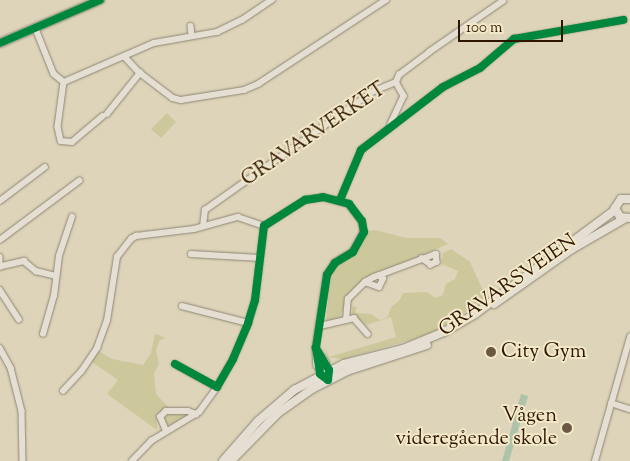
<!DOCTYPE html>
<meta charset="utf-8">
<style>
body{margin:0}
#map{position:relative;width:630px;height:461px;overflow:hidden;background:#ddd4b9;font-family:"Sorts Mill Goudy",serif}
div>[style]{position:absolute}
.green>*{inset:0;background:#ccc89c}
.water>*{inset:0;background:#aec3aa}
.roads{filter:drop-shadow(0 0 1px #8e8574) drop-shadow(0 0 1px #8e8574)}
.minor>*{height:5.5px;margin:-2.75px;padding:0 2.75px;transform-origin:2.75px;border-radius:2.75px;background:#e4dfd2}
.secondary>*{height:8px;margin:-4px;padding:0 4px;transform-origin:4px;border-radius:4px;background:#e4dfd2}
.cycleway>*{height:8px;margin:-4px;padding:0 4px;transform-origin:4px;border-radius:4px;background:#00873e}
.dots>*{width:14px;height:14px;translate:-50% -50%;box-sizing:border-box;border:2px solid #f3e8c8;border-radius:50%}
span{translate:-50% -50%;white-space:nowrap;text-align:center;line-height:1.15;-webkit-text-stroke:4px #f3e8c8;paint-order:stroke}
.street-label{font-size:20px;color:#2d1602}
.poi-label{font-size:20px;color:#2d1602}
.left{translate:0 -50%;text-align:left}
.right{translate:-100% -50%;text-align:right}
.scale{position:absolute;left:458px;top:20px;width:105px;height:22px;box-sizing:border-box;border:2px solid #2d1602;border-top:0;padding-left:6px;font-size:15px;line-height:18px;white-space:nowrap;color:#2d1602;-webkit-text-stroke:4px #f3e8c8;paint-order:stroke}
</style>
<div id="map">
<div class="green">
<div style="clip-path:polygon(167px 113px,176px 122px,161px 138px,151px 129px)"></div>
<div style="clip-path:polygon(375px 230px,406px 238px,440px 238px,448px 244px,365px 279px,348px 295px,340px 318px,326px 321px,330px 280px,334px 268px,360px 248px,367px 231px)"></div>
<div style="clip-path:polygon(451px 249px,470px 262px,486px 297px,448px 324px,425px 336px,343px 359px,328px 357px,324px 345px,329px 357px,396px 337px,391px 317px,366px 325px,352px 315px,352px 307px,357px 306px,355px 313px,371px 314px,380px 320px,388px 317px,391px 307px,399px 301px,403px 293px,427px 292px,435px 298px,443px 295px,446px 284px,455px 279px,458px 271px,441px 264px,443px 253px)"></div>
<div style="clip-path:polygon(155px 334px,166px 338px,160px 340px,156px 350px,159px 364px,154px 374px,156px 394px,168px 407px,157px 413px,157px 430px,107px 394px,118px 380px,92px 362px,98px 351px,112px 359px,143px 365px,151px 353px)"></div>
<div style="clip-path:polygon(173px 413px,187px 413px,188px 417px,172px 425px,165px 424px,165px 415px)"></div>
</div>
<div class="water">
<div style="clip-path:polygon(521px 394px,528px 396px,509px 461px,502px 461px)"></div>
</div>
<div class="roads">
<div class="minor">
<div style="left:191px;top:26px;width:9px;rotate:84deg"></div>
<div style="left:36px;top:29px;width:48px;rotate:68.2deg"></div>
<div style="left:54px;top:74px;width:13px;rotate:39deg"></div>
<div style="left:64px;top:82px;width:98px;rotate:-23.4deg"></div>
<div style="left:154px;top:43px;width:64px;rotate:-9.9deg"></div>
<div style="left:217px;top:32px;width:28px;rotate:-26deg"></div>
<div style="left:242px;top:20px;width:36px;rotate:-34deg"></div>
<div style="left:125px;top:57px;width:22px;rotate:47deg"></div>
<div style="left:140px;top:73px;width:41px;rotate:37.1deg"></div>
<div style="left:173px;top:98px;width:8px;rotate:14deg"></div>
<div style="left:181px;top:100px;width:64px;rotate:-9deg"></div>
<div style="left:244px;top:90px;width:15px;rotate:-23deg"></div>
<div style="left:258px;top:84px;width:153px;rotate:-33.3deg"></div>
<div style="left:64px;top:82px;width:45px;rotate:97.6deg"></div>
<div style="left:58px;top:127px;width:14px;rotate:78deg"></div>
<div style="left:61px;top:141px;width:11px;rotate:5deg"></div>
<div style="left:72px;top:142px;width:40px;rotate:-40deg"></div>
<div style="left:396px;top:82px;width:8px;rotate:-67deg"></div>
<div style="left:399px;top:75px;width:38px;rotate:-37deg"></div>
<div style="left:429px;top:52px;width:90px;rotate:-34.6deg"></div>
<div style="left:107px;top:114px;width:53px;rotate:-51.2deg"></div>
<div style="left:340px;top:200px;width:54px;rotate:-67.2deg"></div>
<div style="left:361px;top:150px;width:103px;rotate:-37.5deg"></div>
<div style="left:443px;top:87px;width:42px;rotate:-27.2deg"></div>
<div style="left:480px;top:68px;width:45px;rotate:-40.5deg"></div>
<div style="left:514px;top:39px;width:111px;rotate:-9.9deg"></div>
<div style="left:0;top:201px;width:56px;rotate:-37.1deg"></div>
<div style="left:203px;top:226px;width:16px;rotate:-83deg"></div>
<div style="left:205px;top:210px;width:207px;rotate:-35.2deg"></div>
<div style="left:374px;top:91px;width:24px;rotate:-22deg"></div>
<div style="left:396px;top:82px;width:16px;rotate:60deg"></div>
<div style="left:404px;top:96px;width:31px;rotate:115deg"></div>
<div style="left:0;top:240px;width:99px;rotate:-36.8deg"></div>
<div style="left:191px;top:254px;width:69px;rotate:3.3deg"></div>
<div style="left:0;top:257px;width:10px;rotate:90deg"></div>
<div style="left:2px;top:266px;width:23px;rotate:-13deg"></div>
<div style="left:24px;top:261px;width:16px;rotate:40deg"></div>
<div style="left:36px;top:271px;width:21px;rotate:14deg"></div>
<div style="left:365px;top:282px;width:15px;rotate:20deg"></div>
<div style="left:379px;top:287px;width:9px;rotate:-63deg"></div>
<div style="left:383px;top:279px;width:5px;rotate:-143deg"></div>
<div style="left:0;top:290px;width:35px;rotate:57deg"></div>
<div style="left:182px;top:306px;width:68px;rotate:14.4deg"></div>
<div style="left:346px;top:320px;width:21px;rotate:-85deg"></div>
<div style="left:348px;top:299px;width:24px;rotate:-45deg"></div>
<div style="left:365px;top:282px;width:10px;rotate:-29deg"></div>
<div style="left:374px;top:277px;width:66px;rotate:-20.4deg"></div>
<div style="left:436px;top:254px;width:8px;rotate:83deg"></div>
<div style="left:437px;top:262px;width:7px;rotate:153deg"></div>
<div style="left:431px;top:265px;width:11px;rotate:-146deg"></div>
<div style="left:320px;top:326px;width:35px;rotate:-13deg"></div>
<div style="left:354px;top:318px;width:21px;rotate:49deg"></div>
<div style="left:43px;top:334px;width:40px;rotate:-74deg"></div>
<div style="left:54px;top:296px;width:40px;rotate:-82.9deg"></div>
<div style="left:59px;top:256px;width:41px;rotate:-71.6deg"></div>
<div style="left:0;top:348px;width:23px;rotate:61deg"></div>
<div style="left:11px;top:368px;width:44px;rotate:75.7deg"></div>
<div style="left:22px;top:411px;width:50px;rotate:88.9deg"></div>
<div style="left:316px;top:348px;width:17px;rotate:54deg"></div>
<div style="left:326px;top:362px;width:12px;rotate:76deg"></div>
<div style="left:175px;top:364px;width:48px;rotate:28.7deg"></div>
<div style="left:217px;top:387px;width:32px;rotate:-60deg"></div>
<div style="left:233px;top:359px;width:39px;rotate:-67deg"></div>
<div style="left:248px;top:323px;width:24px;rotate:-73deg"></div>
<div style="left:255px;top:300px;width:75px;rotate:-83.1deg"></div>
<div style="left:264px;top:226px;width:49px;rotate:-32.4deg"></div>
<div style="left:305px;top:200px;width:18px;rotate:-9deg"></div>
<div style="left:323px;top:197px;width:27px;rotate:15deg"></div>
<div style="left:349px;top:204px;width:21px;rotate:53deg"></div>
<div style="left:362px;top:221px;width:11px;rotate:80deg"></div>
<div style="left:364px;top:232px;width:23px;rotate:119deg"></div>
<div style="left:353px;top:252px;width:21px;rotate:149deg"></div>
<div style="left:335px;top:263px;width:14px;rotate:124deg"></div>
<div style="left:327px;top:275px;width:74px;rotate:98.6deg"></div>
<div style="left:316px;top:348px;width:17px;rotate:87deg"></div>
<div style="left:317px;top:365px;width:13px;rotate:61deg"></div>
<div style="left:63px;top:391px;width:26px;rotate:-47deg"></div>
<div style="left:81px;top:372px;width:29px;rotate:-56deg"></div>
<div style="left:97px;top:348px;width:29px;rotate:-70deg"></div>
<div style="left:107px;top:321px;width:65px;rotate:-81.1deg"></div>
<div style="left:117px;top:257px;width:23px;rotate:-52deg"></div>
<div style="left:131px;top:239px;width:6px;rotate:-31deg"></div>
<div style="left:136px;top:236px;width:58px;rotate:-6.9deg"></div>
<div style="left:194px;top:229px;width:46px;rotate:-15.3deg"></div>
<div style="left:238px;top:217px;width:28px;rotate:19deg"></div>
<div style="left:611px;top:403px;width:20px;rotate:18deg"></div>
<div style="left:166px;top:431px;width:15px;rotate:-113deg"></div>
<div style="left:160px;top:417px;width:8px;rotate:-45deg"></div>
<div style="left:166px;top:411px;width:22px"></div>
<div style="left:188px;top:411px;width:9px;rotate:21deg"></div>
<div style="left:132px;top:461px;width:28px;rotate:-46deg"></div>
<div style="left:151px;top:441px;width:56px;rotate:-31.1deg"></div>
<div style="left:199px;top:412px;width:31px;rotate:-54deg"></div>
<div style="left:595px;top:461px;width:129px;rotate:-74.2deg"></div>
</div>
<div class="secondary">
<div style="left:0;top:43px;width:109px;rotate:-23.3deg"></div>
<div style="left:630px;top:199px;width:9px;rotate:180deg"></div>
<div style="left:621px;top:199px;width:11px;rotate:124deg"></div>
<div style="left:615px;top:208px;width:10px;rotate:61deg"></div>
<div style="left:620px;top:217px;width:10px;rotate:6deg"></div>
<div style="left:494px;top:304px;width:95px;rotate:-35.2deg"></div>
<div style="left:572px;top:249px;width:60px;rotate:-30deg"></div>
<div style="left:223px;top:461px;width:53px;rotate:-48.8deg"></div>
<div style="left:258px;top:421px;width:48px;rotate:-40.7deg"></div>
<div style="left:294px;top:390px;width:56px;rotate:-27.5deg"></div>
<div style="left:344px;top:364px;width:61px;rotate:-14.3deg"></div>
<div style="left:403px;top:349px;width:44px;rotate:-22.5deg"></div>
<div style="left:444px;top:332px;width:36px;rotate:-30deg"></div>
<div style="left:475px;top:314px;width:174px;rotate:-36.6deg"></div>
<div style="left:231px;top:461px;width:67px;rotate:-45.6deg"></div>
<div style="left:278px;top:413px;width:42px;rotate:-35.2deg"></div>
<div style="left:312px;top:389px;width:39px;rotate:-27deg"></div>
<div style="left:347px;top:371px;width:84px;rotate:-18deg"></div>
</div>
</div>
<div class="cycleway">
<div style="left:0;top:43px;width:109px;rotate:-23.3deg"></div>
<div style="left:340px;top:200px;width:54px;rotate:-67.2deg"></div>
<div style="left:361px;top:150px;width:103px;rotate:-37.5deg"></div>
<div style="left:443px;top:87px;width:42px;rotate:-27.2deg"></div>
<div style="left:480px;top:68px;width:45px;rotate:-40.5deg"></div>
<div style="left:514px;top:39px;width:111px;rotate:-9.9deg"></div>
<div style="left:175px;top:364px;width:48px;rotate:28.7deg"></div>
<div style="left:217px;top:387px;width:32px;rotate:-60deg"></div>
<div style="left:233px;top:359px;width:39px;rotate:-67deg"></div>
<div style="left:248px;top:323px;width:24px;rotate:-73deg"></div>
<div style="left:255px;top:300px;width:75px;rotate:-83.1deg"></div>
<div style="left:264px;top:226px;width:49px;rotate:-32.4deg"></div>
<div style="left:305px;top:200px;width:18px;rotate:-9deg"></div>
<div style="left:323px;top:197px;width:27px;rotate:15deg"></div>
<div style="left:349px;top:204px;width:21px;rotate:53deg"></div>
<div style="left:362px;top:221px;width:11px;rotate:80deg"></div>
<div style="left:364px;top:232px;width:23px;rotate:119deg"></div>
<div style="left:353px;top:252px;width:21px;rotate:149deg"></div>
<div style="left:335px;top:263px;width:14px;rotate:124deg"></div>
<div style="left:327px;top:275px;width:74px;rotate:98.6deg"></div>
<div style="left:316px;top:348px;width:26px;rotate:81deg"></div>
<div style="left:320px;top:374px;width:10px;rotate:37deg"></div>
<div style="left:328px;top:380px;width:10px;rotate:-84deg"></div>
<div style="left:329px;top:370px;width:26px;rotate:-121deg"></div>
</div>
<div class="dots">
<div style="left:491px;top:352px;background:#6b5842"></div>
<div style="left:567px;top:428px;background:#6b5842"></div>
</div>
<div class="street-label">
<span style="left:314px;top:135px;rotate:-34deg">GRAVARVERKET</span>
<span style="left:508px;top:286px;rotate:-35deg">GRAVARSVEIEN</span>
</div>
<div class="poi-label">
<span class="left" style="left:501px;top:352px">City Gym</span>
<span class="right" style="left:557px;top:428px">Vågen<br>videregående skole</span>
</div>
<div class="scale">100 m</div>
</div>
